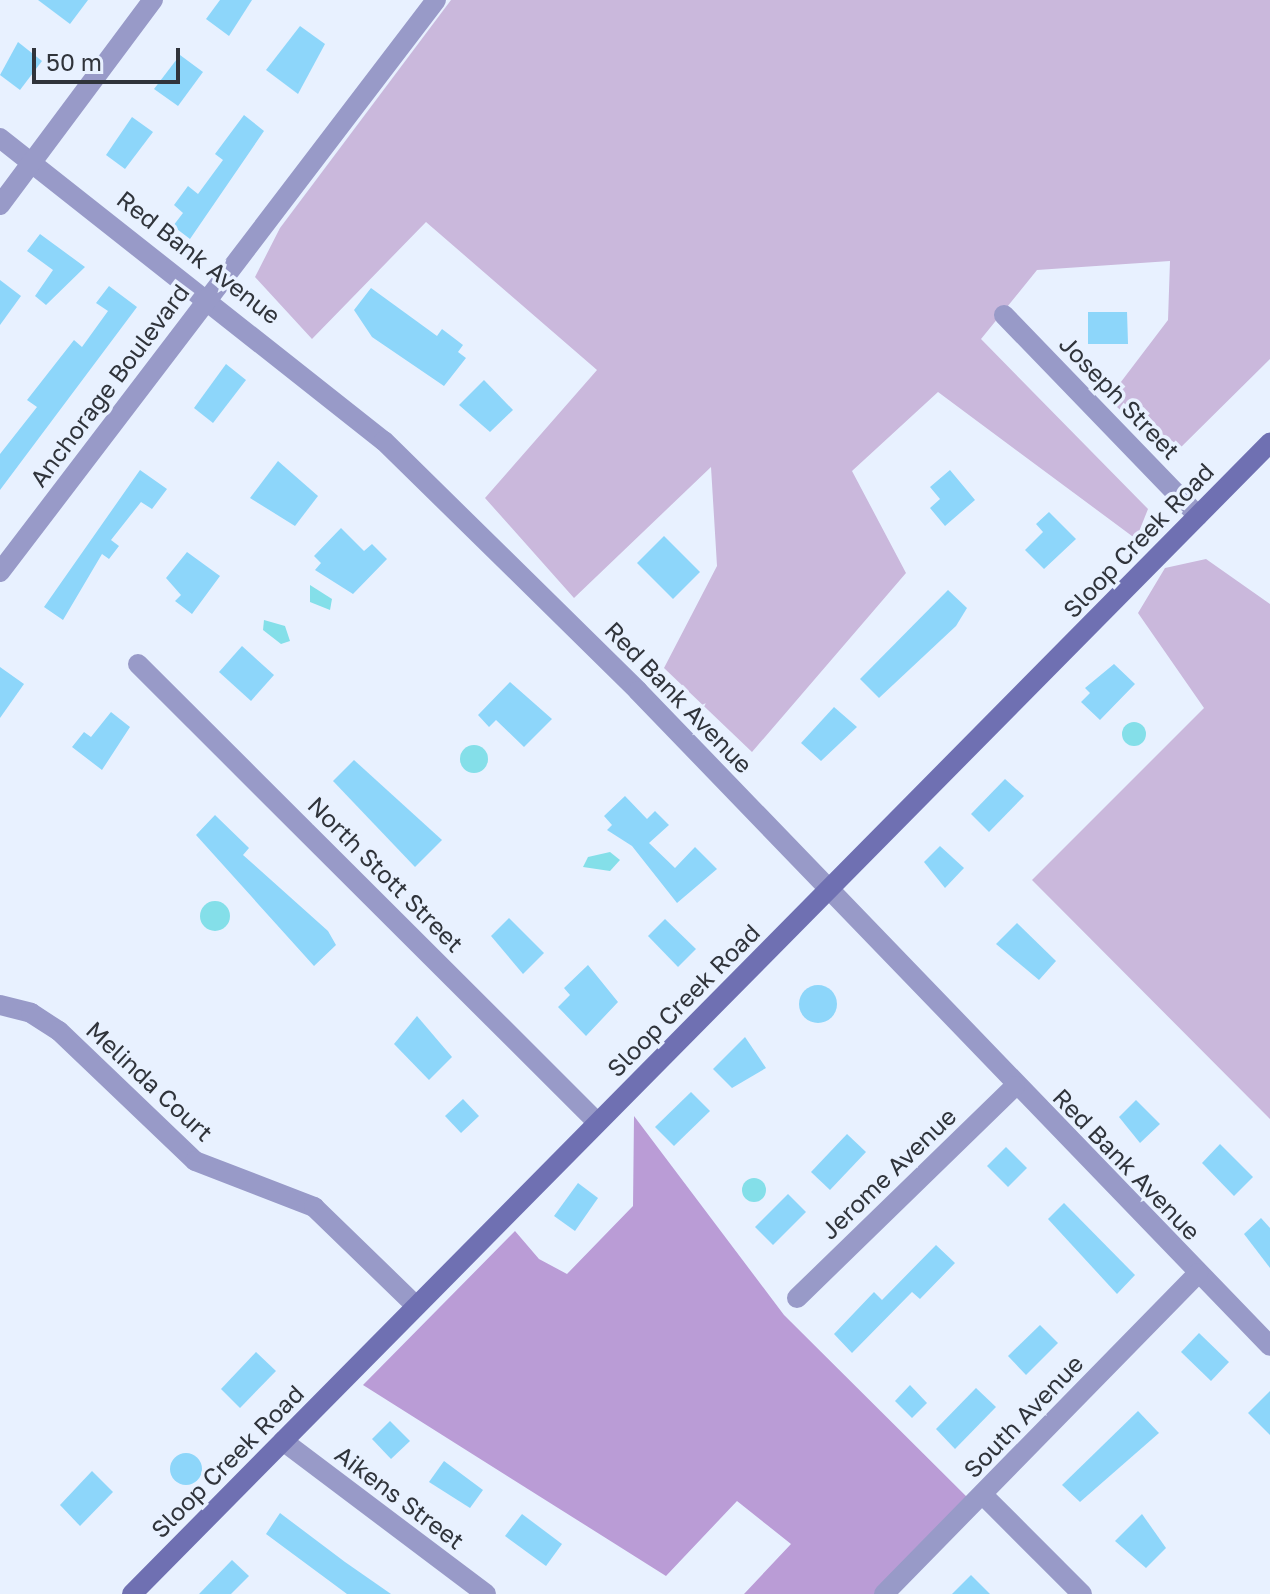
<!DOCTYPE html>
<style>
body{margin:0}
#map{position:relative;width:1270px;height:1594px;overflow:hidden;background:#e8f1ff;font-family:"Golos Text",sans-serif}
div>[style]{position:absolute}
.green>*{inset:0;background:#cab8dc}
.forest>*{inset:0;background:#ba9cd6}
.water>*{inset:0;background:#84dfe9}
.round{border-radius:50%}
.building>*{inset:0;background:#8dd6fa}
.street>*{height:20px;margin:-10px;padding:0 10px;transform-origin:10px;border-radius:10px;background:#989ac8}
.secondary>*{height:20px;margin:-10px;padding:0 10px;transform-origin:10px;border-radius:10px;background:#6f70b2}
span{translate:-50% -50%;white-space:nowrap;text-align:center;line-height:1.15;-webkit-text-stroke:7px #e8f1ff;paint-order:stroke}
.street-label{font-size:24px;color:#30343b}
.scale{position:absolute;left:32px;top:48px;width:148px;height:36px;box-sizing:border-box;border:4px solid #30343b;border-top:0;padding-left:10px;font-size:24px;line-height:28px;white-space:nowrap;color:#30343b;-webkit-text-stroke:6px #e8f1ff;paint-order:stroke}
</style>
<div id="map">
<div class="green">
<div style="clip-path:polygon(451px 0,1270px 0,1270px 359px,1172px 456px,1108px 399px,1168px 320px,1170px 261px,1037px 270px,981px 339px,1148px 509px,1136px 539px,938px 392px,852px 471px,906px 573px,752px 752px,664px 668px,717px 566px,711px 467px,574px 598px,485px 498px,597px 370px,426px 222px,312px 339px,255px 277px,280px 228px)"></div>
<div style="clip-path:polygon(1206px 559px,1270px 604px,1270px 1119px,1032px 880px,1204px 708px,1138px 613px,1165px 568px)"></div>
</div>
<div class="forest">
<div style="clip-path:polygon(634px 1116px,784px 1315px,977px 1507px,889px 1594px,744px 1594px,791px 1544px,737px 1501px,666px 1576px,363px 1385px,515px 1231px,539px 1259px,567px 1274px,633px 1206px)"></div>
</div>
<div class="water">
<div style="clip-path:polygon(310px 585px,332px 599px,330px 610px,310px 602px)"></div>
<div style="clip-path:polygon(264px 620px,285px 626px,290px 641px,281px 644px,263px 630px)"></div>
<div class="round" style="left:1122px;top:722px;width:24px;height:24px"></div>
<div class="round" style="left:460px;top:745px;width:28px;height:28px"></div>
<div style="clip-path:polygon(610px 852px,620px 860px,610px 871px,583px 867px,588px 857px)"></div>
<div class="round" style="left:200px;top:901px;width:30px;height:30px"></div>
<div class="round" style="left:742px;top:1178px;width:24px;height:24px"></div>
</div>
<div class="building">
<div style="clip-path:polygon(38px 0,88px 0,70px 24px)"></div>
<div style="clip-path:polygon(220px 0,252px 0,229px 36px,206px 19px)"></div>
<div style="clip-path:polygon(300px 26px,325px 44px,298px 94px,266px 70px)"></div>
<div style="clip-path:polygon(18px 42px,42px 61px,20px 90px,0 75px)"></div>
<div style="clip-path:polygon(180px 55px,203px 72px,178px 106px,154px 89px)"></div>
<div style="clip-path:polygon(244px 115px,264px 131px,190px 239px,173px 226px,183px 213px,174px 205px,188px 186px,198px 194px,223px 160px,215px 154px)"></div>
<div style="clip-path:polygon(132px 117px,153px 132px,125px 169px,106px 155px)"></div>
<div style="clip-path:polygon(40px 234px,85px 267px,46px 305px,35px 296px,53px 270px,27px 251px)"></div>
<div style="clip-path:polygon(0 280px,21px 296px,0 325px)"></div>
<div style="clip-path:polygon(109px 286px,137px 307px,0 490px,0 454px,37px 407px,27px 400px,74px 340px,82px 347px,108px 311px,96px 303px)"></div>
<div style="clip-path:polygon(371px 288px,437px 336px,442px 329px,463px 345px,458px 352px,466px 358px,444px 386px,372px 337px,354px 310px)"></div>
<div style="clip-path:polygon(1088px 312px,1127px 312px,1128px 344px,1088px 344px)"></div>
<div style="clip-path:polygon(226px 364px,246px 380px,213px 423px,194px 408px)"></div>
<div style="clip-path:polygon(484px 380px,513px 410px,490px 432px,459px 405px)"></div>
<div style="clip-path:polygon(278px 461px,318px 496px,295px 526px,250px 498px)"></div>
<div style="clip-path:polygon(140px 470px,167px 489px,152px 509px,141px 502px,111px 540px,119px 546px,109px 559px,102px 554px,63px 620px,44px 607px)"></div>
<div style="clip-path:polygon(950px 470px,975px 500px,945px 526px,930px 508px,940px 499px,930px 487px)"></div>
<div style="clip-path:polygon(1049px 512px,1076px 539px,1044px 569px,1025px 550px,1043px 532px,1036px 524px)"></div>
<div style="clip-path:polygon(341px 528px,364px 551px,372px 544px,387px 559px,353px 594px,315px 570px,321px 563px,314px 556px)"></div>
<div style="clip-path:polygon(664px 536px,700px 572px,673px 599px,637px 563px)"></div>
<div style="clip-path:polygon(187px 552px,220px 576px,192px 614px,175px 601px,181px 595px,166px 578px)"></div>
<div style="clip-path:polygon(948px 590px,967px 608px,956px 626px,879px 698px,860px 679px)"></div>
<div style="clip-path:polygon(242px 646px,274px 675px,251px 701px,219px 672px)"></div>
<div style="clip-path:polygon(1114px 664px,1135px 684px,1100px 720px,1081px 702px,1090px 693px,1085px 688px)"></div>
<div style="clip-path:polygon(0 667px,24px 684px,0 718px)"></div>
<div style="clip-path:polygon(510px 682px,552px 719px,524px 747px,496px 720px,489px 727px,478px 715px)"></div>
<div style="clip-path:polygon(834px 707px,857px 727px,821px 761px,801px 743px)"></div>
<div style="clip-path:polygon(111px 712px,130px 727px,102px 770px,72px 747px,84px 732px,91px 737px)"></div>
<div style="clip-path:polygon(354px 760px,442px 840px,415px 867px,333px 781px)"></div>
<div style="clip-path:polygon(1005px 779px,1024px 796px,989px 832px,971px 814px)"></div>
<div style="clip-path:polygon(625px 796px,647px 819px,655px 811px,669px 825px,649px 843px,675px 868px,695px 847px,717px 869px,677px 903px,632px 846px,607px 830px,612px 825px,604px 816px)"></div>
<div style="clip-path:polygon(215px 815px,249px 848px,243px 855px,328px 931px,336px 945px,314px 966px,196px 835px)"></div>
<div style="clip-path:polygon(940px 846px,964px 868px,945px 888px,924px 862px)"></div>
<div style="clip-path:polygon(509px 918px,544px 953px,523px 974px,491px 936px)"></div>
<div style="clip-path:polygon(665px 919px,696px 949px,678px 967px,648px 936px)"></div>
<div style="clip-path:polygon(1017px 923px,1056px 961px,1039px 980px,996px 944px)"></div>
<div style="clip-path:polygon(588px 965px,618px 1002px,586px 1036px,558px 1007px,570px 995px,564px 988px)"></div>
<div class="round" style="left:799px;top:985px;width:38px;height:38px"></div>
<div style="clip-path:polygon(417px 1016px,452px 1057px,429px 1080px,394px 1044px)"></div>
<div style="clip-path:polygon(745px 1037px,766px 1068px,732px 1088px,713px 1069px)"></div>
<div style="clip-path:polygon(691px 1092px,710px 1111px,674px 1146px,655px 1127px)"></div>
<div style="clip-path:polygon(463px 1099px,479px 1116px,461px 1133px,445px 1116px)"></div>
<div style="clip-path:polygon(1136px 1100px,1160px 1124px,1140px 1143px,1119px 1117px)"></div>
<div style="clip-path:polygon(847px 1134px,866px 1152px,830px 1190px,811px 1172px)"></div>
<div style="clip-path:polygon(1220px 1144px,1253px 1177px,1234px 1196px,1202px 1163px)"></div>
<div style="clip-path:polygon(1006px 1147px,1027px 1168px,1008px 1187px,987px 1166px)"></div>
<div style="clip-path:polygon(578px 1183px,598px 1198px,575px 1231px,554px 1216px)"></div>
<div style="clip-path:polygon(788px 1194px,806px 1212px,773px 1245px,755px 1227px)"></div>
<div style="clip-path:polygon(1064px 1203px,1135px 1275px,1117px 1294px,1048px 1219px)"></div>
<div style="clip-path:polygon(1261px 1218px,1270px 1228px,1270px 1268px,1244px 1234px)"></div>
<div style="clip-path:polygon(936px 1245px,955px 1263px,920px 1299px,912px 1292px,852px 1353px,834px 1334px,874px 1292px,882px 1300px)"></div>
<div style="clip-path:polygon(1040px 1325px,1058px 1343px,1026px 1375px,1008px 1356px)"></div>
<div style="clip-path:polygon(1199px 1333px,1229px 1362px,1211px 1381px,1181px 1352px)"></div>
<div style="clip-path:polygon(256px 1352px,276px 1371px,240px 1408px,221px 1389px)"></div>
<div style="clip-path:polygon(910px 1385px,927px 1403px,912px 1418px,895px 1401px)"></div>
<div style="clip-path:polygon(976px 1388px,996px 1407px,955px 1449px,936px 1429px)"></div>
<div style="clip-path:polygon(1270px 1391px,1270px 1435px,1248px 1413px)"></div>
<div style="clip-path:polygon(1138px 1411px,1159px 1433px,1080px 1502px,1062px 1485px)"></div>
<div style="clip-path:polygon(390px 1421px,410px 1441px,391px 1459px,372px 1439px)"></div>
<div class="round" style="left:170px;top:1453px;width:32px;height:32px"></div>
<div style="clip-path:polygon(444px 1461px,483px 1490px,470px 1508px,429px 1482px)"></div>
<div style="clip-path:polygon(92px 1471px,113px 1492px,80px 1526px,60px 1505px)"></div>
<div style="clip-path:polygon(280px 1513px,345px 1562px,391px 1594px,347px 1594px,266px 1534px)"></div>
<div style="clip-path:polygon(522px 1514px,562px 1544px,546px 1566px,505px 1536px)"></div>
<div style="clip-path:polygon(1142px 1514px,1166px 1548px,1146px 1568px,1115px 1541px)"></div>
<div style="clip-path:polygon(232px 1560px,249px 1576px,231px 1594px,199px 1594px)"></div>
<div style="clip-path:polygon(971px 1575px,990px 1594px,952px 1594px)"></div>
</div>
<div class="street">
<div style="left:0;top:138px;width:489px;rotate:38.3deg"></div>
<div style="left:384px;top:441px;width:356px;rotate:44.5deg"></div>
<div style="left:638px;top:691px;width:910px;rotate:46.02deg"></div>
<div style="left:0;top:205px;width:256px;rotate:-53.3deg"></div>
<div style="left:1004px;top:315px;width:279px;rotate:46deg"></div>
<div style="left:0;top:572px;width:719px;rotate:-52.68deg"></div>
<div style="left:138px;top:664px;width:648px;rotate:44.94deg"></div>
<div style="left:0;top:1005px;width:32px;rotate:14deg"></div>
<div style="left:31px;top:1013px;width:33px;rotate:33deg"></div>
<div style="left:59px;top:1031px;width:188px;rotate:43.7deg"></div>
<div style="left:195px;top:1161px;width:128px;rotate:21.1deg"></div>
<div style="left:314px;top:1207px;width:142px;rotate:44.1deg"></div>
<div style="left:797px;top:1298px;width:304px;rotate:-44.2deg"></div>
<div style="left:283px;top:1441px;width:254px;rotate:37deg"></div>
<div style="left:983px;top:1495px;width:140px;rotate:45deg"></div>
<div style="left:884px;top:1594px;width:449px;rotate:-45.6deg"></div>
</div>
<div class="secondary">
<div style="left:132px;top:1594px;width:1619px;rotate:-45.33deg"></div>
</div>
<div class="street-label">
<span style="left:199px;top:257px;rotate:38deg">Red Bank Avenue</span>
<span style="left:109px;top:385px;rotate:-53deg">Anchorage Boulevard</span>
<span style="left:1120px;top:397px;rotate:46deg">Joseph Street</span>
<span style="left:1138px;top:540px;rotate:-46deg">Sloop Creek Road</span>
<span style="left:679px;top:697px;rotate:46deg">Red Bank Avenue</span>
<span style="left:386px;top:874px;rotate:45deg">North Stott Street</span>
<span style="left:683px;top:1000px;rotate:-45deg">Sloop Creek Road</span>
<span style="left:150px;top:1081px;rotate:43deg">Melinda Court</span>
<span style="left:1127px;top:1164px;rotate:46deg">Red Bank Avenue</span>
<span style="left:888px;top:1173px;rotate:-44deg">Jerome Avenue</span>
<span style="left:1023px;top:1416px;rotate:-46deg">South Avenue</span>
<span style="left:227px;top:1461px;rotate:-45deg">Sloop Creek Road</span>
<span style="left:400px;top:1497px;rotate:37deg">Aikens Street</span>
</div>
<div class="scale">50 m</div>
</div>
